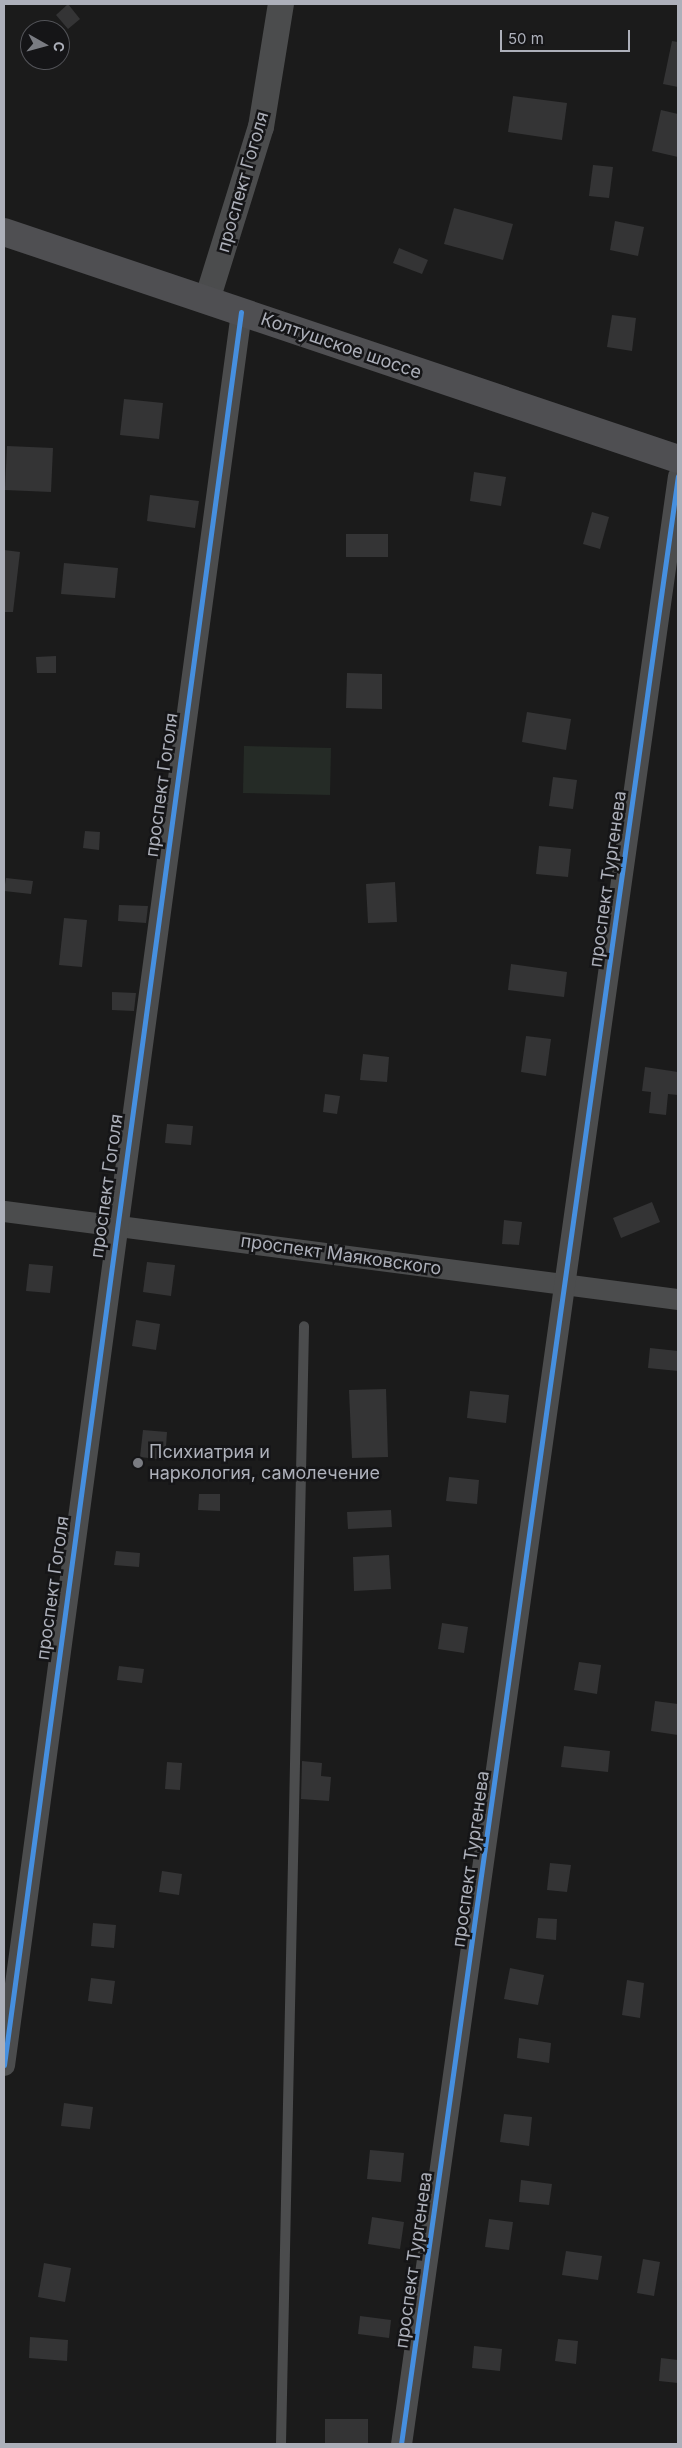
<!DOCTYPE html>
<meta charset="utf-8">
<style>
body{margin:0}
#map{position:relative;width:682px;height:2448px;overflow:hidden;background:#1b1b1b;font-family:Inter,sans-serif}
div>[style]{position:absolute}
.green>*{inset:0;background:#252b26}
.building>*{inset:0;background:#343435}
.service>*{height:10px;margin:-5px;padding:0 5px;transform-origin:5px;border-radius:5px;background:#4b4c4d}
.minor>*{height:21px;margin:-10.5px;padding:0 10.5px;transform-origin:10.5px;border-radius:10.5px;background:#4b4c4d}
.tertiary>*{height:26px;margin:-13px;padding:0 13px;transform-origin:13px;border-radius:13px;background:#4b4c4d}
.secondary>*{height:28px;margin:-14px;padding:0 14px;transform-origin:14px;border-radius:14px;background:#4f4f52}
.cycleway>*{height:5px;margin:-2.5px;padding:0 2.5px;transform-origin:2.5px;border-radius:2.5px;background:#468fdf}
.dots>*{width:14px;height:14px;translate:-50% -50%;box-sizing:border-box;border:2px solid #151517;border-radius:50%}
span{translate:-50% -50%;white-space:nowrap;text-align:center;line-height:1.15;-webkit-text-stroke:5px #151517;paint-order:stroke}
.street-label{font-size:18px;color:#adb0ba}
.poi-label{font-size:18px;color:#adb0ba}
.left{translate:0 -50%;text-align:left}
.frame{position:absolute;inset:0;border:5px solid #adb0ba;pointer-events:none}
.north{position:absolute;left:20px;top:20px;width:50px;height:50px;box-sizing:border-box;background:#151517;border:1px solid #525358;border-radius:50%;rotate:97deg;font-size:14px;font-weight:700;line-height:20px;text-align:center;color:#adb0ba}
.north::after{content:'';display:block;margin:auto;width:18px;height:22px;background:#7a7c82;clip-path:polygon(50% 0,100% 100%,50% 72%,0 100%)}
.scale{position:absolute;left:500px;top:30px;width:130px;height:22px;box-sizing:border-box;border:2px solid #adb0ba;border-top:0;padding-left:6px;font-size:15px;line-height:18px;white-space:nowrap;color:#adb0ba;-webkit-text-stroke:4px #151517;paint-order:stroke}
</style>
<div id="map">
<div class="green">
<div style="clip-path:polygon(244px 746px,331px 748px,330px 795px,243px 793px)"></div>
</div>
<div class="building">
<div style="clip-path:polygon(68px 4px,80px 19px,68px 29px,56px 15px)"></div>
<div style="clip-path:polygon(672px 41px,678px 42px,678px 87px,663px 84px)"></div>
<div style="clip-path:polygon(513px 96px,567px 103px,562px 140px,508px 132px)"></div>
<div style="clip-path:polygon(661px 110px,678px 114px,678px 157px,652px 151px)"></div>
<div style="clip-path:polygon(593px 165px,613px 167px,609px 198px,589px 196px)"></div>
<div style="clip-path:polygon(454px 208px,513px 224px,503px 260px,444px 244px)"></div>
<div style="clip-path:polygon(615px 221px,644px 227px,638px 256px,610px 250px)"></div>
<div style="clip-path:polygon(399px 248px,428px 260px,422px 274px,393px 263px)"></div>
<div style="clip-path:polygon(612px 315px,636px 318px,632px 351px,607px 347px)"></div>
<div style="clip-path:polygon(124px 399px,163px 403px,159px 439px,120px 435px)"></div>
<div style="clip-path:polygon(7px 446px,53px 448px,51px 492px,5px 490px)"></div>
<div style="clip-path:polygon(474px 472px,506px 477px,501px 506px,470px 501px)"></div>
<div style="clip-path:polygon(150px 495px,199px 501px,195px 528px,147px 521px)"></div>
<div style="clip-path:polygon(592px 512px,609px 517px,600px 549px,583px 544px)"></div>
<div style="clip-path:polygon(346px 534px,388px 534px,388px 557px,346px 557px)"></div>
<div style="clip-path:polygon(4px 550px,20px 552px,13px 612px,4px 612px)"></div>
<div style="clip-path:polygon(64px 563px,118px 568px,115px 598px,61px 594px)"></div>
<div style="clip-path:polygon(56px 656px,56px 673px,37px 673px,36px 657px)"></div>
<div style="clip-path:polygon(347px 673px,382px 674px,382px 709px,346px 708px)"></div>
<div style="clip-path:polygon(527px 712px,571px 719px,566px 750px,522px 742px)"></div>
<div style="clip-path:polygon(553px 777px,577px 780px,573px 809px,549px 806px)"></div>
<div style="clip-path:polygon(85px 831px,100px 832px,99px 850px,83px 848px)"></div>
<div style="clip-path:polygon(539px 846px,571px 849px,568px 877px,536px 874px)"></div>
<div style="clip-path:polygon(6px 878px,33px 881px,31px 894px,4px 891px)"></div>
<div style="clip-path:polygon(395px 882px,397px 922px,368px 923px,366px 884px)"></div>
<div style="clip-path:polygon(119px 905px,148px 906px,146px 923px,118px 921px)"></div>
<div style="clip-path:polygon(64px 918px,87px 920px,82px 967px,59px 965px)"></div>
<div style="clip-path:polygon(511px 964px,567px 972px,564px 997px,508px 990px)"></div>
<div style="clip-path:polygon(112px 992px,136px 993px,134px 1011px,112px 1010px)"></div>
<div style="clip-path:polygon(526px 1036px,551px 1039px,546px 1076px,521px 1072px)"></div>
<div style="clip-path:polygon(363px 1054px,389px 1057px,387px 1082px,360px 1080px)"></div>
<div style="clip-path:polygon(645px 1067px,678px 1072px,678px 1095px,668px 1094px,666px 1115px,649px 1113px,651px 1092px,642px 1091px)"></div>
<div style="clip-path:polygon(325px 1094px,340px 1096px,337px 1114px,323px 1112px)"></div>
<div style="clip-path:polygon(167px 1124px,193px 1126px,191px 1145px,165px 1143px)"></div>
<div style="clip-path:polygon(652px 1202px,660px 1222px,621px 1238px,613px 1218px)"></div>
<div style="clip-path:polygon(504px 1220px,522px 1222px,519px 1245px,502px 1244px)"></div>
<div style="clip-path:polygon(147px 1262px,175px 1265px,171px 1296px,143px 1292px)"></div>
<div style="clip-path:polygon(29px 1264px,53px 1266px,50px 1293px,26px 1291px)"></div>
<div style="clip-path:polygon(136px 1320px,160px 1324px,156px 1350px,132px 1346px)"></div>
<div style="clip-path:polygon(650px 1348px,678px 1351px,678px 1371px,648px 1368px)"></div>
<div style="clip-path:polygon(386px 1389px,388px 1457px,352px 1458px,349px 1390px)"></div>
<div style="clip-path:polygon(470px 1391px,509px 1395px,506px 1423px,467px 1418px)"></div>
<div style="clip-path:polygon(143px 1430px,167px 1432px,165px 1460px,140px 1457px)"></div>
<div style="clip-path:polygon(449px 1477px,479px 1480px,477px 1504px,446px 1501px)"></div>
<div style="clip-path:polygon(199px 1494px,220px 1494px,220px 1511px,198px 1510px)"></div>
<div style="clip-path:polygon(391px 1510px,392px 1527px,348px 1529px,347px 1512px)"></div>
<div style="clip-path:polygon(116px 1551px,140px 1553px,139px 1567px,114px 1565px)"></div>
<div style="clip-path:polygon(389px 1555px,391px 1589px,354px 1591px,353px 1557px)"></div>
<div style="clip-path:polygon(442px 1623px,468px 1627px,464px 1653px,438px 1649px)"></div>
<div style="clip-path:polygon(579px 1662px,601px 1665px,597px 1694px,574px 1690px)"></div>
<div style="clip-path:polygon(119px 1666px,144px 1669px,142px 1683px,117px 1680px)"></div>
<div style="clip-path:polygon(655px 1701px,678px 1704px,678px 1735px,651px 1731px)"></div>
<div style="clip-path:polygon(564px 1746px,610px 1751px,608px 1772px,561px 1767px)"></div>
<div style="clip-path:polygon(302px 1761px,322px 1763px,321px 1776px,331px 1777px,329px 1801px,301px 1799px)"></div>
<div style="clip-path:polygon(167px 1762px,182px 1763px,180px 1790px,165px 1789px)"></div>
<div style="clip-path:polygon(550px 1863px,571px 1865px,567px 1892px,547px 1890px)"></div>
<div style="clip-path:polygon(162px 1871px,182px 1874px,179px 1895px,159px 1892px)"></div>
<div style="clip-path:polygon(538px 1918px,557px 1919px,556px 1940px,536px 1938px)"></div>
<div style="clip-path:polygon(93px 1923px,116px 1925px,114px 1948px,91px 1946px)"></div>
<div style="clip-path:polygon(510px 1968px,544px 1975px,538px 2005px,504px 1999px)"></div>
<div style="clip-path:polygon(91px 1978px,115px 1981px,112px 2004px,88px 2001px)"></div>
<div style="clip-path:polygon(627px 1980px,644px 1983px,640px 2018px,622px 2015px)"></div>
<div style="clip-path:polygon(519px 2038px,551px 2043px,549px 2063px,517px 2058px)"></div>
<div style="clip-path:polygon(64px 2103px,93px 2107px,90px 2129px,61px 2126px)"></div>
<div style="clip-path:polygon(504px 2114px,532px 2117px,529px 2146px,500px 2142px)"></div>
<div style="clip-path:polygon(370px 2150px,404px 2153px,401px 2182px,367px 2179px)"></div>
<div style="clip-path:polygon(521px 2180px,552px 2184px,549px 2205px,519px 2202px)"></div>
<div style="clip-path:polygon(372px 2217px,404px 2222px,400px 2249px,368px 2244px)"></div>
<div style="clip-path:polygon(489px 2219px,513px 2222px,509px 2250px,485px 2247px)"></div>
<div style="clip-path:polygon(566px 2251px,602px 2256px,598px 2280px,562px 2275px)"></div>
<div style="clip-path:polygon(643px 2259px,660px 2262px,654px 2296px,637px 2293px)"></div>
<div style="clip-path:polygon(44px 2263px,71px 2268px,65px 2302px,38px 2297px)"></div>
<div style="clip-path:polygon(360px 2316px,391px 2320px,389px 2338px,358px 2334px)"></div>
<div style="clip-path:polygon(30px 2337px,68px 2340px,67px 2361px,29px 2358px)"></div>
<div style="clip-path:polygon(558px 2339px,578px 2341px,576px 2364px,555px 2361px)"></div>
<div style="clip-path:polygon(474px 2346px,502px 2349px,500px 2371px,472px 2368px)"></div>
<div style="clip-path:polygon(661px 2358px,678px 2360px,678px 2383px,659px 2381px)"></div>
<div style="clip-path:polygon(325px 2419px,368px 2419px,368px 2444px,325px 2444px)"></div>
</div>
<div class="service">
<div style="left:281px;top:2444px;width:1118px;rotate:-88.82deg"></div>
</div>
<div class="minor">
<div style="left:4px;top:1211px;width:680px;rotate:7.44deg"></div>
<div style="left:4px;top:2065px;width:1769px;rotate:-82.3deg"></div>
<div style="left:401px;top:2444px;width:1987px;rotate:-81.99deg"></div>
</div>
<div class="tertiary">
<div style="left:207px;top:300px;width:181px;rotate:-72.7deg"></div>
<div style="left:261px;top:127px;width:125px;rotate:-80.8deg"></div>
</div>
<div class="secondary">
<div style="left:4px;top:232px;width:711px;rotate:18.61deg"></div>
</div>
<div class="cycleway">
<div style="left:4px;top:2065px;width:1769px;rotate:-82.3deg"></div>
<div style="left:401px;top:2444px;width:1987px;rotate:-81.99deg"></div>
</div>
<div class="dots">
<div style="left:138px;top:1463px;background:#7a7c82"></div>
</div>
<div class="street-label">
<span style="left:243px;top:182px;rotate:-74deg">проспект Гоголя</span>
<span style="left:341px;top:346px;rotate:19deg">Колтушское шоссе</span>
<span style="left:162px;top:785px;rotate:-82deg">проспект Гоголя</span>
<span style="left:608px;top:879px;rotate:-82deg">проспект Тургенева</span>
<span style="left:107px;top:1186px;rotate:-82deg">проспект Гоголя</span>
<span style="left:341px;top:1255px;rotate:8deg">проспект Маяковского</span>
<span style="left:53px;top:1588px;rotate:-82deg">проспект Гоголя</span>
<span style="left:471px;top:1859px;rotate:-82deg">проспект Тургенева</span>
<span style="left:414px;top:2260px;rotate:-82deg">проспект Тургенева</span>
</div>
<div class="poi-label">
<span class="left" style="left:149px;top:1463px">Психиатрия и<br>наркология, самолечение</span>
</div>
<div class="frame"></div>
<div class="north">С</div>
<div class="scale">50 m</div>
</div>
